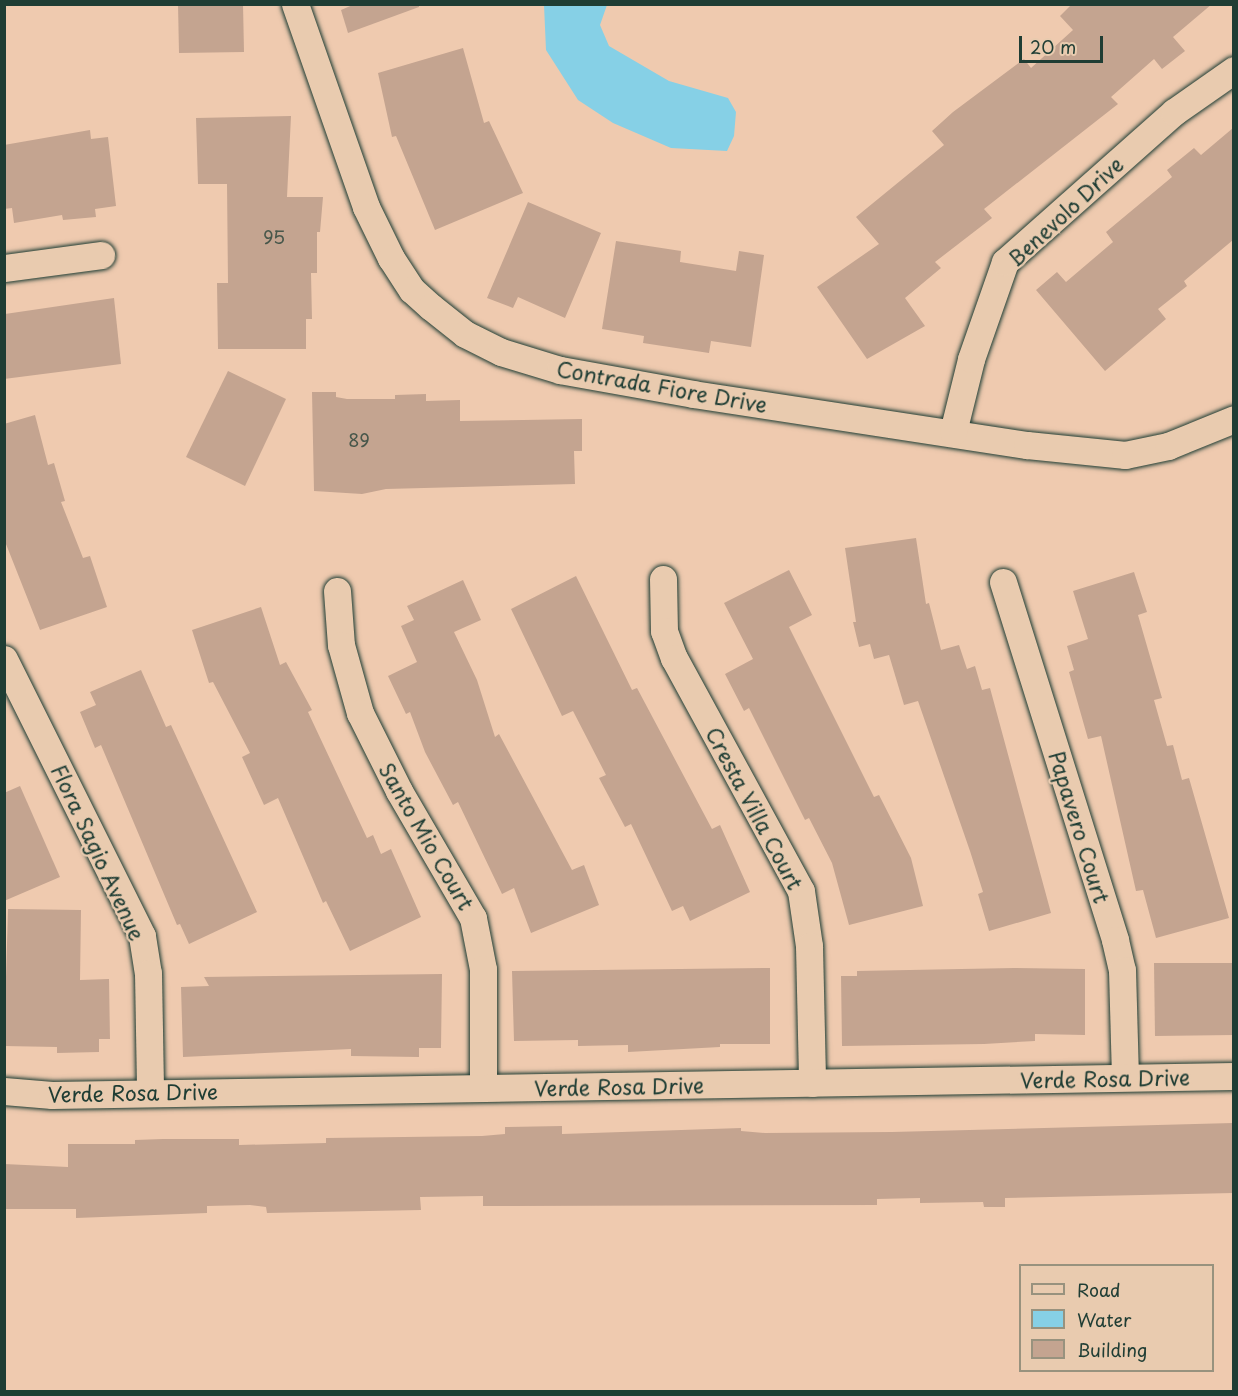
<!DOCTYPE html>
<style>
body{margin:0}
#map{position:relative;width:1238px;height:1396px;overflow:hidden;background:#efcaaf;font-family:"Playpen Sans",sans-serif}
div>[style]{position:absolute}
.water>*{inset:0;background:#86d0e6}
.building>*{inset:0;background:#c4a490}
.roads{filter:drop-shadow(0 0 2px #1f3d34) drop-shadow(0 0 2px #1f3d34)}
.street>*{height:27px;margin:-13.5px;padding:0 13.5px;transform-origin:13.5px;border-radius:13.5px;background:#e9cbaf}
span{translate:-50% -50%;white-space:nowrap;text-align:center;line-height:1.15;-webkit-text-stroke:4.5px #e9cbaf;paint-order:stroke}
.number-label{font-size:18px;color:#48574b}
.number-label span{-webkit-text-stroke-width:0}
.street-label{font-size:21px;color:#1f3d34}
.frame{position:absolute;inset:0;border:6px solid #1f3d34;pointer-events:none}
.legend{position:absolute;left:1019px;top:1264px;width:195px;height:108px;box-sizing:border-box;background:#e9cbaf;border:2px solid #98927e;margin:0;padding:8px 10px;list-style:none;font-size:18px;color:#1f3d34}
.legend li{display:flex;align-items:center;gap:12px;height:30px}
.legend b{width:30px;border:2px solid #98927e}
.scale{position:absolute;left:1019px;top:36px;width:84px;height:27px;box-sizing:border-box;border:3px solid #1f3d34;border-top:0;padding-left:8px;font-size:18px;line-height:21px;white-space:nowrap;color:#1f3d34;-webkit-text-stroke:4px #e9cbaf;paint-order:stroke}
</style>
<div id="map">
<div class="water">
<div style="clip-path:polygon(544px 5px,607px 5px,600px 25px,609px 46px,669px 81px,728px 98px,736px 112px,734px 136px,727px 151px,671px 148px,613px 123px,578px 100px,546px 50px)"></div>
</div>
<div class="building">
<div style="clip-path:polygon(178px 4px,243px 4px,244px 52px,179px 53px)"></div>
<div style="clip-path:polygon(355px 4px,419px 4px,419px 7px,348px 33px,341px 10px)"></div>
<div style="clip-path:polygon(1072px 4px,1212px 4px,1173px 37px,1185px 51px,1162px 69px,1154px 59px,1111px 97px,1118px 104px,984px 209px,992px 218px,935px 262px,941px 268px,905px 298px,925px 326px,867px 359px,817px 287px,879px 244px,856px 217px,944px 145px,932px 131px,953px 112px,1024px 59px,1031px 68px,1073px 30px,1060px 16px)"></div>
<div style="clip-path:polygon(463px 48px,484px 123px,489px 121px,523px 193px,435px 230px,396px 136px,392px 137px,378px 73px)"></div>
<div style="clip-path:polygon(291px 116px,287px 197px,323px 197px,320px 232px,317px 232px,317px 273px,311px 273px,312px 319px,306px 319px,306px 349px,218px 349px,217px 283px,228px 283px,227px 184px,198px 184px,196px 118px)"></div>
<div style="clip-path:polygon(1233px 128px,1233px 240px,1184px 281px,1187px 286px,1158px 309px,1166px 319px,1105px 371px,1036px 290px,1057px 272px,1066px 282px,1113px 242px,1106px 232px,1172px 177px,1167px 170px,1194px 148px,1201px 155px)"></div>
<div style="clip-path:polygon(90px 130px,91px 139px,108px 137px,116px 206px,95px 209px,96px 217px,63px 220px,62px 215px,14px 223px,12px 208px,4px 209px,4px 145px)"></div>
<div style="clip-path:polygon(528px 202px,601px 233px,565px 318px,518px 297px,513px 308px,487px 298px)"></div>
<div style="clip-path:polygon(616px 241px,681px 251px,680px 262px,736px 271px,739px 251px,764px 255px,751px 347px,711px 341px,709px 353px,643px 343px,644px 336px,602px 329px)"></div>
<div style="clip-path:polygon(114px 298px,121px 364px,4px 379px,5px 314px)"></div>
<div style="clip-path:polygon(228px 371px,286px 399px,245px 486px,186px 457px)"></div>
<div style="clip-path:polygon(312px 392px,336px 392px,336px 397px,347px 399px,395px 399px,395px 395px,426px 394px,426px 401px,460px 400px,460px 421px,582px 419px,582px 451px,574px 451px,575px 484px,386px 489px,362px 494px,314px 491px)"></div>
<div style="clip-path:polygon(35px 415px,48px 465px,54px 463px,65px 501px,61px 502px,83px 558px,90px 556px,107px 607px,40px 630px,4px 539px,4px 424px)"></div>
<div style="clip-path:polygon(916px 538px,926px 604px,929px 603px,941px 650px,959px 645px,967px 669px,975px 666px,982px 690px,990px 688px,1051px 913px,989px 931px,978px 894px,983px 892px,970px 851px,918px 701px,904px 705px,889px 655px,874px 659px,870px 644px,859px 647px,853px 622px,856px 622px,845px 548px)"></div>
<div style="clip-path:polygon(789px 570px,812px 615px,789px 627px,874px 797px,879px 795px,911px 858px,923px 906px,849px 925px,832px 863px,809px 818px,805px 820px,749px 708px,744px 711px,725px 674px,753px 659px,724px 603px)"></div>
<div style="clip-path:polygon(1134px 572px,1147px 612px,1138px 615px,1162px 698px,1154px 700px,1167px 746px,1173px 745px,1182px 780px,1189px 778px,1229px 918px,1156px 938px,1143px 890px,1136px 891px,1101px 736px,1088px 739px,1069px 672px,1074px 670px,1067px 646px,1088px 639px,1073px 591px)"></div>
<div style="clip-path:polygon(576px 576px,632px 690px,637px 688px,712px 829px,720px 825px,750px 892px,690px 921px,683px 906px,672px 911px,631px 824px,625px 827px,599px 778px,606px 775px,573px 711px,562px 716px,511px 609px)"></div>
<div style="clip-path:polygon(463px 580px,481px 620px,454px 632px,477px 680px,495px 737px,499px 734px,572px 870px,584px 865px,599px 905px,531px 933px,514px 888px,502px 894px,458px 802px,453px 805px,425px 752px,410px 712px,406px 714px,388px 676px,417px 662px,401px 626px,414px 620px,407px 606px)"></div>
<div style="clip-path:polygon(261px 607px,280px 665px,286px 662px,312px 710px,308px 712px,367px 838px,373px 835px,381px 854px,391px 849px,421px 917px,350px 951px,326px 901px,323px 903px,278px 798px,264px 805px,242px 757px,250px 753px,213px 682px,209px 683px,192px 630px)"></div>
<div style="clip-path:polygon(141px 670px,166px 727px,171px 725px,257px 912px,189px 944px,180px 924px,177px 925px,101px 745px,95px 748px,80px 712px,96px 705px,90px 692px)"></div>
<div style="clip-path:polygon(20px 786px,60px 877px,4px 901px,4px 793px)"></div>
<div style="clip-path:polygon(8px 909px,81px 910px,80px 980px,109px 979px,110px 1039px,99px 1039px,99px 1052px,57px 1053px,57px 1047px,4px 1046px)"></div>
<div style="clip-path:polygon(1154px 963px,1233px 963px,1233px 1035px,1155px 1036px)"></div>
<div style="clip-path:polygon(770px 968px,770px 1044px,720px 1044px,720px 1047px,628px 1052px,628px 1045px,578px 1046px,578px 1040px,514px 1041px,512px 971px)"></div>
<div style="clip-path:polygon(1014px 968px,1085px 969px,1085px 1035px,1035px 1034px,1035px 1041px,984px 1044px,842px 1046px,841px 976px,857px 976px,857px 971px)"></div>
<div style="clip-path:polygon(442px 974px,441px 1048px,419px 1048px,419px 1057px,351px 1056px,351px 1049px,183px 1057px,181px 987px,209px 986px,204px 977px)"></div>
<div style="clip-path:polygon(1233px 1123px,1233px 1193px,1005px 1198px,1005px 1207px,984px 1207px,983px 1202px,920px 1203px,920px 1198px,877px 1199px,877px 1205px,483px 1206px,483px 1196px,420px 1197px,421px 1210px,267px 1213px,266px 1207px,250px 1205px,207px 1206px,207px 1213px,76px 1218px,76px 1209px,4px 1209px,4px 1164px,68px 1167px,68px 1144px,135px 1144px,135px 1140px,163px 1139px,239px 1139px,239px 1145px,326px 1143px,326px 1138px,482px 1136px,505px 1134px,505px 1127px,562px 1126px,562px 1134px,741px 1128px,741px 1131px,765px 1133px,892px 1132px)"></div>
</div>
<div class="roads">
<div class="street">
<div style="left:295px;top:4px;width:215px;rotate:70.7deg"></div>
<div style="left:366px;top:207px;width:57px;rotate:63.9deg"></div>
<div style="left:391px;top:258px;width:38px;rotate:57deg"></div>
<div style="left:412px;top:290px;width:25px;rotate:42deg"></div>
<div style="left:431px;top:307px;width:43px;rotate:38.5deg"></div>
<div style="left:465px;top:334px;width:40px;rotate:26.6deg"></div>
<div style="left:501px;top:352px;width:62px;rotate:17deg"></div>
<div style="left:560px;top:370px;width:135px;rotate:10.2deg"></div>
<div style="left:693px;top:394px;width:338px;rotate:8.7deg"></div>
<div style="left:1027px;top:445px;width:99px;rotate:5.8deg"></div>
<div style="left:1125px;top:455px;width:44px;rotate:-11.8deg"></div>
<div style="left:1168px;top:446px;width:71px;rotate:-22.2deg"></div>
<div style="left:4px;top:268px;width:98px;rotate:-7.6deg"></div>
<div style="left:953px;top:432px;width:75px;rotate:-76.1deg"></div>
<div style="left:971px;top:359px;width:103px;rotate:-70.7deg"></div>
<div style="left:1005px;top:262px;width:226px;rotate:-41.6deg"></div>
<div style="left:1174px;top:112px;width:73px;rotate:-35deg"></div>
<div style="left:663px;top:579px;width:52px;rotate:88.9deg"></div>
<div style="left:664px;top:631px;width:29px;rotate:70deg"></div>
<div style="left:674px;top:658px;width:265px;rotate:61.4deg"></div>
<div style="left:801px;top:891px;width:56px;rotate:81.7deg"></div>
<div style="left:809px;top:946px;width:137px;rotate:88.7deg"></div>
<div style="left:1003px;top:582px;width:375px;rotate:72.6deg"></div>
<div style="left:1115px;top:940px;width:31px;rotate:77deg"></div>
<div style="left:1122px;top:970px;width:107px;rotate:88.4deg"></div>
<div style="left:337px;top:591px;width:54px;rotate:85.8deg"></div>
<div style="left:341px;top:645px;width:71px;rotate:74.4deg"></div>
<div style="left:360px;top:713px;width:87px;rotate:63.4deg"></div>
<div style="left:399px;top:791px;width:147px;rotate:59.8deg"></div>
<div style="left:473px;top:918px;width:52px;rotate:78.9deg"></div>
<div style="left:483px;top:969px;width:119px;rotate:90deg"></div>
<div style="left:4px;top:659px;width:309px;rotate:63.5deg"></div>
<div style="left:142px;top:936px;width:37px;rotate:81deg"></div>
<div style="left:148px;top:973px;width:119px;rotate:89deg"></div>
<div style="left:4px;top:1091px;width:48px;rotate:4.8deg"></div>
<div style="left:52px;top:1095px;width:1182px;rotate:-0.92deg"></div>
</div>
</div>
<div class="number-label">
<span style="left:274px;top:237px">95</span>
<span style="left:359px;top:440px">89</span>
</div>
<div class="street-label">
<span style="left:1065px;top:211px;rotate:-43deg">Benevolo Drive</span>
<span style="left:662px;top:386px;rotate:10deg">Contrada Fiore Drive</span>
<span style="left:755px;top:808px;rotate:62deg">Cresta Villa Court</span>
<span style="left:1080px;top:827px;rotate:73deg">Papavero Court</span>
<span style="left:427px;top:836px;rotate:60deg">Santo Mio Court</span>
<span style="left:99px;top:852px;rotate:65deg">Flora Sagio Avenue</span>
<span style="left:1105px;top:1078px;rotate:-1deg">Verde Rosa Drive</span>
<span style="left:619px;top:1086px;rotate:-1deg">Verde Rosa Drive</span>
<span style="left:133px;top:1092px;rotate:-1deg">Verde Rosa Drive</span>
</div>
<div class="frame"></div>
<ul class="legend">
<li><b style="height:8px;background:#e9cbaf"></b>Road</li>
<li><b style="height:16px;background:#86d0e6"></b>Water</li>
<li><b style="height:16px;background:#c4a490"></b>Building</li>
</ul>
<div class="scale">20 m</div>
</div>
